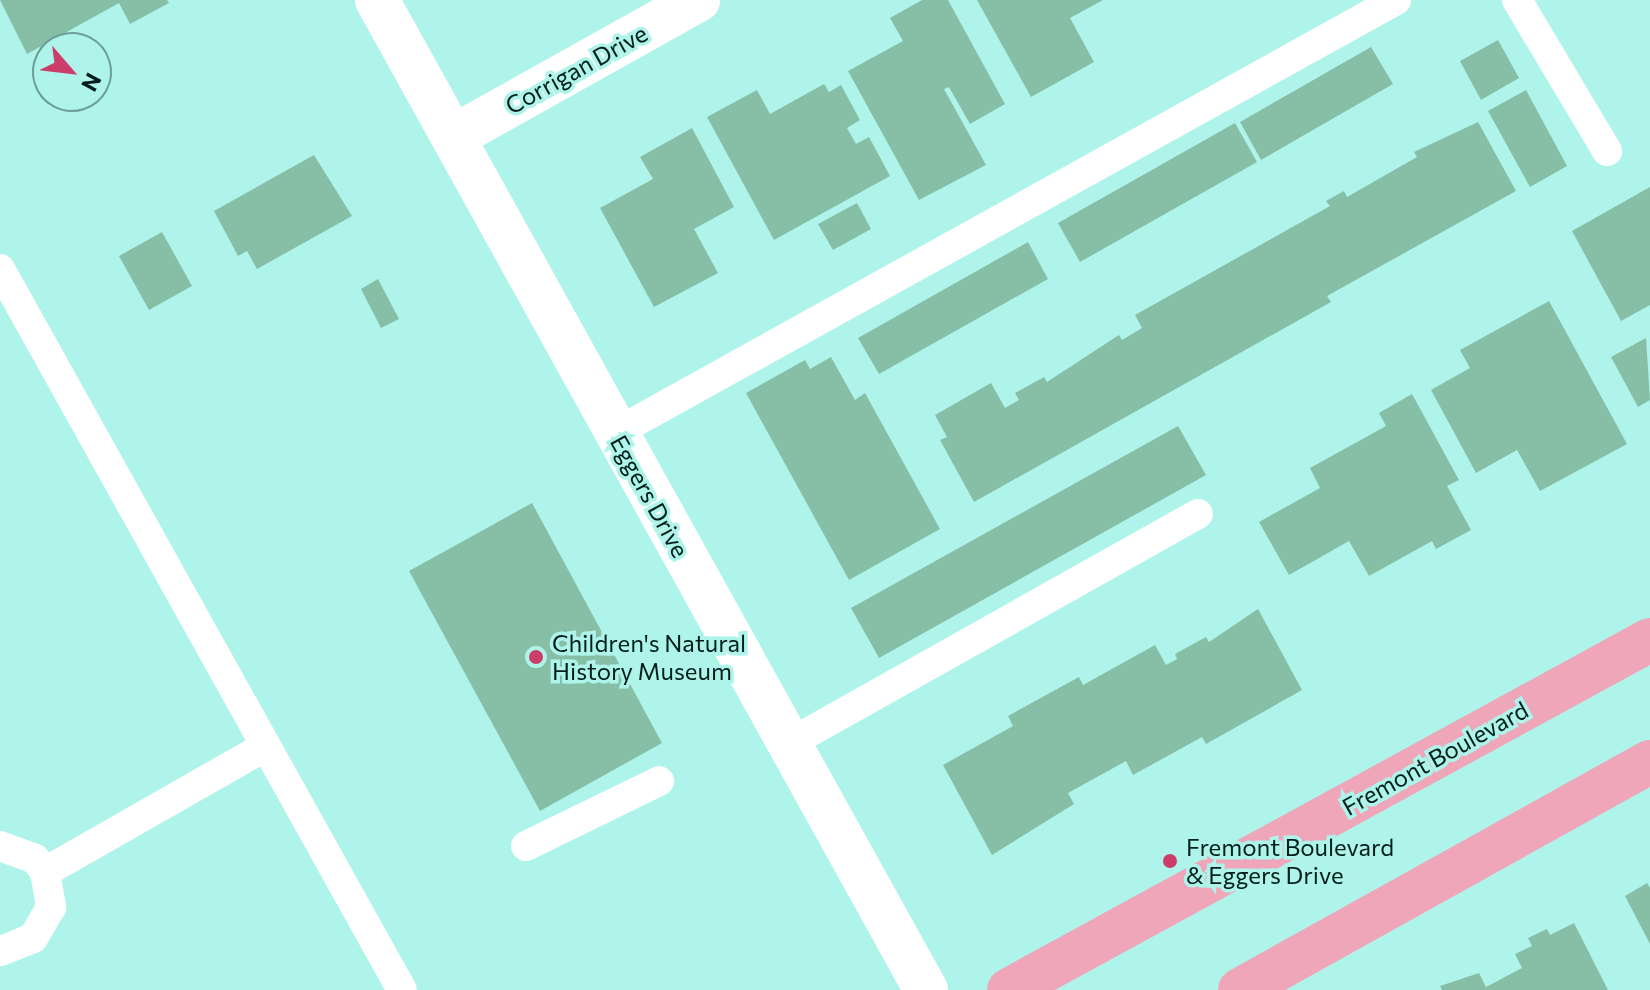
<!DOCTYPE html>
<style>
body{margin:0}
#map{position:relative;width:1650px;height:990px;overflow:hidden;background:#aff4ea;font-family:Commissioner,sans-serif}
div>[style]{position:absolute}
.building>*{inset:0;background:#86bfa6}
.lane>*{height:30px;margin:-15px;padding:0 15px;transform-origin:15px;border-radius:15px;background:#fff}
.street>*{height:44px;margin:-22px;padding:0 22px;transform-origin:22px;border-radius:22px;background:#fff}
.primary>*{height:44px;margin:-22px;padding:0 22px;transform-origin:22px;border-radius:22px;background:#efa6b9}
.dots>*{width:22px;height:22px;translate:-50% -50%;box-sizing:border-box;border:4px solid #aff4ea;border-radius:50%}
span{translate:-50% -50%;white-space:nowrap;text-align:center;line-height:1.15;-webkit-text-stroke:7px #aff4ea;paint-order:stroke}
.street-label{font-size:24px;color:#021e1b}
.poi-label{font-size:24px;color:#021e1b}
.left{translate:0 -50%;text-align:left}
.north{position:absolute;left:32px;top:32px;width:80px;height:80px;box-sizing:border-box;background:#aff4ea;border:2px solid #6a9e97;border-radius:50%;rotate:118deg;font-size:22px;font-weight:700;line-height:32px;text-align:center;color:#021e1b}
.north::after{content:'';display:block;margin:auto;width:28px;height:36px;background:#cc3e6a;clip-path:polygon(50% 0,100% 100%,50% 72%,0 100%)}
</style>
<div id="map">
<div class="building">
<div style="clip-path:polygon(0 0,167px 0,169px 3px,130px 24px,119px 3px,27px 54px)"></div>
<div style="clip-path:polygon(922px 0,948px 0,1005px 104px,970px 124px,949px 87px,944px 89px,986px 165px,919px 200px,848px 71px,903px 41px,890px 18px)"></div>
<div style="clip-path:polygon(977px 0,1103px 0,1070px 18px,1094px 62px,1031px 97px)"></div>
<div style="clip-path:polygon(1498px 40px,1519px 78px,1481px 100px,1460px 61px)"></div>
<div style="clip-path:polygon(1371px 47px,1393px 84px,1261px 160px,1240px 122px)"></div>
<div style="clip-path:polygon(824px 84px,829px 92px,841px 85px,860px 120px,847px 128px,856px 144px,869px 137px,890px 176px,774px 240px,707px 117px,757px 90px,770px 114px)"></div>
<div style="clip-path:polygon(1526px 90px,1567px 166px,1530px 187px,1488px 111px)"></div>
<div style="clip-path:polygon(1478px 122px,1516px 191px,1327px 296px,1331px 302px,974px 502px,940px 440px,947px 437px,935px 415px,991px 383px,1005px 408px,1019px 400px,1015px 393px,1044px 377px,1047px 382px,1119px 335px,1122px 340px,1142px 328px,1135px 315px,1330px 206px,1326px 201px,1344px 191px,1347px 197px,1417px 157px,1414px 152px)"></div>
<div style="clip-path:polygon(1235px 123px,1257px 162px,1080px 262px,1058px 223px)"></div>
<div style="clip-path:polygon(692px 128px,734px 207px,694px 229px,718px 273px,654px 307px,600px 208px,653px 179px,640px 157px)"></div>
<div style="clip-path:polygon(314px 155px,352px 216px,257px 269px,247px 251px,238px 256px,214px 211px)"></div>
<div style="clip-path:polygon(1650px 187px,1650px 305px,1621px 321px,1572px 231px)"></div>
<div style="clip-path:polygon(857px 203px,871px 229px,833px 250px,818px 224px)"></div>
<div style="clip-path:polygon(162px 232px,192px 286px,149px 310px,119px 256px)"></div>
<div style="clip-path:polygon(1028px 242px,1048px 279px,879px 374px,858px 338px)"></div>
<div style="clip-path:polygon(378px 279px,399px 319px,381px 328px,361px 289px)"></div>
<div style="clip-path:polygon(1549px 301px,1627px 444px,1540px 491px,1517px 450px,1476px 473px,1431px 390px,1470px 368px,1460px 350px)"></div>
<div style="clip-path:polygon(1646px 338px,1650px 400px,1638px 407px,1611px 357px)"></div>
<div style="clip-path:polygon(831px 357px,855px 400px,865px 393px,940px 529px,849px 580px,746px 393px,805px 360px,810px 369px)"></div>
<div style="clip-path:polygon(1412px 394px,1459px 480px,1447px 486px,1471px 530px,1436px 549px,1432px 541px,1369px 576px,1349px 541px,1289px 575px,1259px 522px,1320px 488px,1310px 468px,1386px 426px,1379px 413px)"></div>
<div style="clip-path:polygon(1178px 426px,1206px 475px,879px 658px,851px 608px)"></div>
<div style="clip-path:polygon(532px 503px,662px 743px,540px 811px,409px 571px)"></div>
<div style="clip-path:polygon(1258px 609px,1302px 690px,1206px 744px,1202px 737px,1133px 775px,1126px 761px,1068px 793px,1074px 804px,992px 855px,943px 765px,1013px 726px,1008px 716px,1079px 677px,1083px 685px,1155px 645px,1166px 665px,1177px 659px,1175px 654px,1206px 637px,1209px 642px)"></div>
<div style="clip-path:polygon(1647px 883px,1650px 888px,1650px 944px,1625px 896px)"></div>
<div style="clip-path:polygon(1574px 923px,1608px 990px,1442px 990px,1440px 986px,1479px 973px,1486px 987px,1522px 968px,1515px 954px,1532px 946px,1528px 938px,1547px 929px,1550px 935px)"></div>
</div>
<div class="lane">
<div style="left:1517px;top:0;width:176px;rotate:59.2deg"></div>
<div style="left:0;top:269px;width:825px;rotate:60.86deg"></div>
<div style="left:615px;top:433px;width:893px;rotate:-29deg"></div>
<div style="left:788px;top:744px;width:470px;rotate:-29.3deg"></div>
<div style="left:0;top:846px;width:37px;rotate:20deg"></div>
<div style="left:35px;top:859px;width:16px;rotate:52deg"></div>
<div style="left:45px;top:872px;width:36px;rotate:80deg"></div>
<div style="left:51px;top:907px;width:36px;rotate:120deg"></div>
<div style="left:33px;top:938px;width:35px;rotate:158deg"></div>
<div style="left:526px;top:846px;width:148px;rotate:-26deg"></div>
<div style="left:45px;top:872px;width:254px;rotate:-29.7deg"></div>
</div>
<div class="street">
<div style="left:377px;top:0;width:1132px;rotate:60.99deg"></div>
<div style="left:453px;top:137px;width:281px;rotate:-29.2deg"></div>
</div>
<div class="primary">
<div style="left:1009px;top:990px;width:730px;rotate:-28.64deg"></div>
<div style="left:1240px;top:990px;width:469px;rotate:-29.1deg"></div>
</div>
<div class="dots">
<div style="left:536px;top:657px;background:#cc3e6a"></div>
<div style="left:1170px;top:861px;background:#cc3e6a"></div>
</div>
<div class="street-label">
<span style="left:576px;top:69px;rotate:-29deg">Corrigan Drive</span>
<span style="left:650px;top:496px;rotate:61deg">Eggers Drive</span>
<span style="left:1435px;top:758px;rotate:-29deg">Fremont Boulevard</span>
</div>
<div class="poi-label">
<span class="left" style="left:552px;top:657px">Children's Natural<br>History Museum</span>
<span class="left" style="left:1186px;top:861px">Fremont Boulevard<br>&amp; Eggers Drive</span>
</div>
<div class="north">N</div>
</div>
